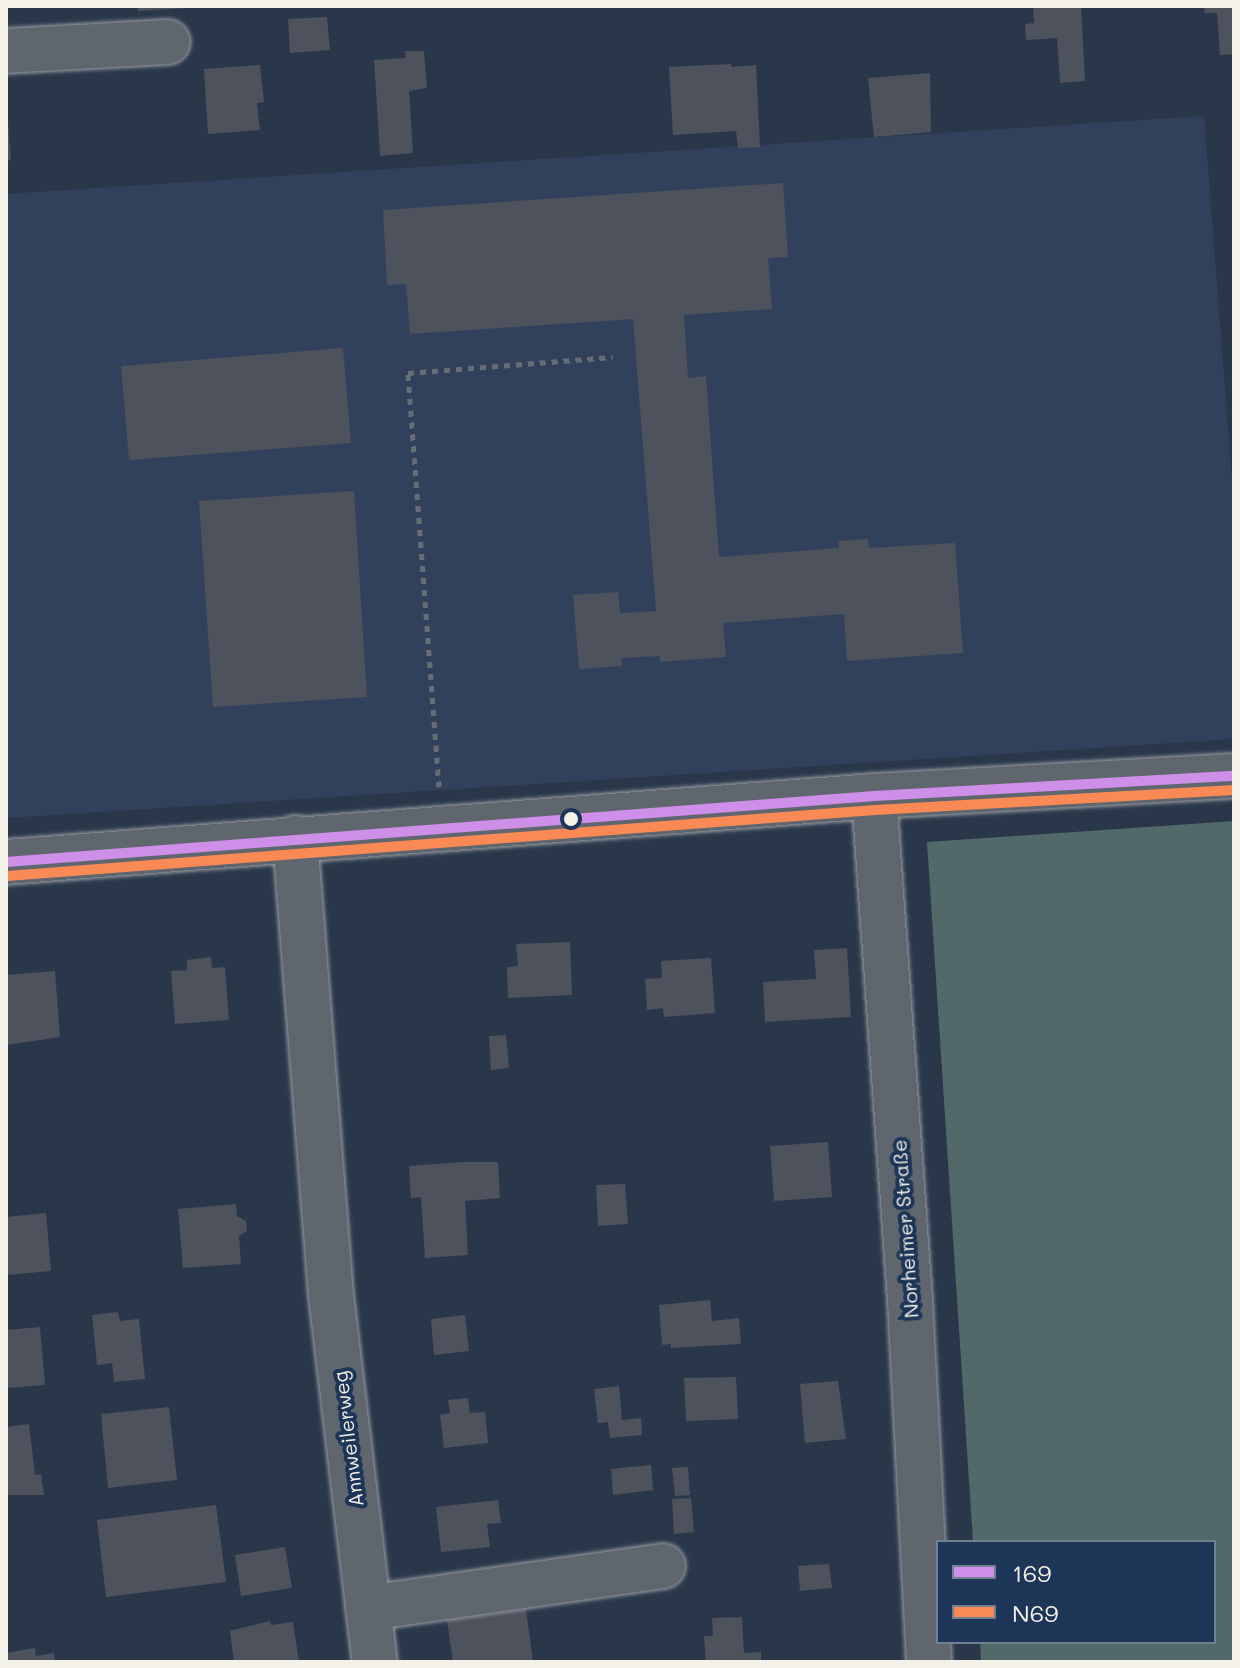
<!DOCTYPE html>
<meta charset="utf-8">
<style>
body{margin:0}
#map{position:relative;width:1240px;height:1668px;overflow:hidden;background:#2a374a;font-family:Mali,sans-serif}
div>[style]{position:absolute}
.built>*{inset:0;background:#32415b}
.green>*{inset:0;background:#516969}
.building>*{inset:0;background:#4d525d}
.path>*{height:5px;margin-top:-2.5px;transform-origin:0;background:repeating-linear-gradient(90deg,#666d76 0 6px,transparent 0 12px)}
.roads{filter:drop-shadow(0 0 2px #979ca3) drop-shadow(0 0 2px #979ca3)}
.minor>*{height:44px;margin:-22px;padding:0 22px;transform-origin:22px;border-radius:22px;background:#60666e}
.bus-1>*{height:10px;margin:-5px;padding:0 5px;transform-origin:5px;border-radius:5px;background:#ce8fe9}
.bus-2>*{height:10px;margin:-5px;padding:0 5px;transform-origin:5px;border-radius:5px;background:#f98a56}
.dots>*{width:22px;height:22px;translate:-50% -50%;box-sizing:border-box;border:4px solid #1d3557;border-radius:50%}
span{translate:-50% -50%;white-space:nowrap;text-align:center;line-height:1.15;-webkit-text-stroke:8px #1d3557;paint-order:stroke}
.street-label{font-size:20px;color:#f4f1e8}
.frame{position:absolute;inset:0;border:8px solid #f4f1e8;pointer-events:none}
.legend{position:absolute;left:936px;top:1540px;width:280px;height:104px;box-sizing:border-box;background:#1d3557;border:2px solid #738091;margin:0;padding:10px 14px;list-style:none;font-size:24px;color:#f4f1e8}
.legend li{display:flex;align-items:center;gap:16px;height:40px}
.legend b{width:40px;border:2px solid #738091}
</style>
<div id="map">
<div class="built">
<div style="clip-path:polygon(1204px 116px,1234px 505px,1234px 739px,6px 818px,6px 194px)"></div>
</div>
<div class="green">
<div style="clip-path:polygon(1234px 821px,1234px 1662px,981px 1662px,980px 1642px,1214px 1642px,1214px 1542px,973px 1542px,927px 842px)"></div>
</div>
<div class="building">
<div style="clip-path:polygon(138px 6px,188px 6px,188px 8px,138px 11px)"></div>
<div style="clip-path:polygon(1033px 6px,1081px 6px,1085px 81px,1060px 83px,1057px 38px,1026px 40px,1025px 24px,1034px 23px)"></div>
<div style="clip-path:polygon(1204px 6px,1234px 6px,1234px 54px,1220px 55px,1217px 13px,1205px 13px)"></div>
<div style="clip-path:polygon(327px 17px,330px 50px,290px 53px,288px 19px)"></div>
<div style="clip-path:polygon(405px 51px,424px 51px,427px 88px,409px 91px,413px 153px,380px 156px,374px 60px,406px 58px)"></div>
<div style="clip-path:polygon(731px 64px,732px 67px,756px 65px,760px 147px,738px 148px,736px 131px,673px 135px,669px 67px)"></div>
<div style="clip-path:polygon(260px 65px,264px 102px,257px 103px,260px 130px,208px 134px,204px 69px)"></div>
<div style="clip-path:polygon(930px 73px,931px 132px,874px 137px,868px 78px)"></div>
<div style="clip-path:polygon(6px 121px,8px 121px,11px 160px,6px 161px)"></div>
<div style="clip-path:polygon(783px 183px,788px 257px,768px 258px,772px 309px,684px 315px,688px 378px,706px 376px,719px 557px,839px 548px,838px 541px,868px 539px,869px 548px,955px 543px,963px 653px,847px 661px,844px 614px,723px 623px,726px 657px,660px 662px,660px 656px,621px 658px,622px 666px,579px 669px,573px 595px,618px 592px,620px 613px,656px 611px,633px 319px,410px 334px,406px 284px,387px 285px,383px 210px)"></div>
<div style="clip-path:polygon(343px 348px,351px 443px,129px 460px,121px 366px)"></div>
<div style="clip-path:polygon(354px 491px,367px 697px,213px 707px,199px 501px)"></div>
<div style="clip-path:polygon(570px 942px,572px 995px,508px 998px,507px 967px,518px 966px,516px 944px)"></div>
<div style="clip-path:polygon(847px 948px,851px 1017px,765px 1022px,763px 982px,816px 979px,814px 950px)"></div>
<div style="clip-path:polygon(211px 957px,212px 968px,225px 967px,229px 1020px,175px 1024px,171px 971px,187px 970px,187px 960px)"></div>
<div style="clip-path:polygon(711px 958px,715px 1013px,664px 1017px,663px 1008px,647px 1010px,645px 979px,662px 978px,661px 961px)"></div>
<div style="clip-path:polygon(55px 971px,60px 1037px,6px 1045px,6px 975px)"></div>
<div style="clip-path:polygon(506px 1035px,509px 1068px,491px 1070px,489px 1036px)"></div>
<div style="clip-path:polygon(828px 1142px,832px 1197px,774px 1201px,770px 1146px)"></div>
<div style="clip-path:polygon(463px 1162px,498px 1162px,500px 1198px,465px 1201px,468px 1255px,425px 1258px,421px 1197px,411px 1198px,409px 1166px)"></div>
<div style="clip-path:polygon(625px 1184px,628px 1224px,598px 1226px,596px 1185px)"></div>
<div style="clip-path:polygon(236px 1204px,237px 1216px,246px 1221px,247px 1231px,239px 1236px,241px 1264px,183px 1268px,178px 1209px)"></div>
<div style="clip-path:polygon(46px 1213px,51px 1271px,6px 1275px,6px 1217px)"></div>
<div style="clip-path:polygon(710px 1300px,712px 1321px,739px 1318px,741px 1344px,671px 1348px,671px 1344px,662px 1345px,659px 1305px)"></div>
<div style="clip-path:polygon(118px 1312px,120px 1321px,139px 1319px,145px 1379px,114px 1382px,112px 1363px,97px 1365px,92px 1315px)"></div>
<div style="clip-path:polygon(465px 1315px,469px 1351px,434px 1355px,431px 1319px)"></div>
<div style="clip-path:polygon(40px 1327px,45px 1385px,6px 1388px,6px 1330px)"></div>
<div style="clip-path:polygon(736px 1377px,738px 1419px,686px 1421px,684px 1378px)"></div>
<div style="clip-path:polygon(838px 1381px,846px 1439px,805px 1443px,800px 1384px)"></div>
<div style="clip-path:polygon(619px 1386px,622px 1420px,641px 1418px,642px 1435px,610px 1438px,608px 1422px,598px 1423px,594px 1389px)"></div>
<div style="clip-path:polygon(468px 1398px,470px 1413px,485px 1412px,488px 1443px,444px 1448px,440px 1415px,450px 1413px,448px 1400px)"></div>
<div style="clip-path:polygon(169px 1407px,177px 1480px,108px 1488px,101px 1414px)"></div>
<div style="clip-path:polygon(29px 1424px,35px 1475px,41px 1474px,44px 1495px,6px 1495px,6px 1427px)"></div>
<div style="clip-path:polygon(651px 1465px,653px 1490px,613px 1495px,611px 1469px)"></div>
<div style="clip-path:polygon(688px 1467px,690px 1495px,675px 1496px,672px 1468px)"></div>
<div style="clip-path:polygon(691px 1498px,694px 1532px,674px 1534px,672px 1499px)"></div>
<div style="clip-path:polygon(498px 1500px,501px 1523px,487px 1524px,490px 1547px,441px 1552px,436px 1507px)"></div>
<div style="clip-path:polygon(216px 1505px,226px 1582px,106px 1597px,97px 1520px)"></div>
<div style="clip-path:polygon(285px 1547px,292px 1588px,241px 1596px,235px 1555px)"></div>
<div style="clip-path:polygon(829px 1564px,832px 1588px,800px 1591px,798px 1566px)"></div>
<div style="clip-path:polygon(526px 1609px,533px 1662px,453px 1662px,447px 1620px)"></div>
<div style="clip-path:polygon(742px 1617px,744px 1653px,761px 1652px,761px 1662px,706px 1662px,704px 1636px,713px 1636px,712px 1618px)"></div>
<div style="clip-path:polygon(270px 1621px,271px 1625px,293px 1622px,299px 1662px,234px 1662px,230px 1631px)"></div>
<div style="clip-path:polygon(35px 1648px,36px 1656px,54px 1653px,55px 1662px,6px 1662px,6px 1653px)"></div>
</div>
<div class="path">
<div style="left:439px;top:787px;width:415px;rotate:-94.3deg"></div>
<div style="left:408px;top:373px;width:205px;rotate:-4.5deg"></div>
</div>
<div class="roads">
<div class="minor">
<div style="left:6px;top:51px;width:162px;rotate:-3.2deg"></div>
<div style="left:874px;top:796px;width:505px;rotate:85.91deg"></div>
<div style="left:910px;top:1300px;width:362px;rotate:87deg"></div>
<div style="left:295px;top:838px;width:458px;rotate:85.5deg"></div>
<div style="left:331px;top:1295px;width:370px;rotate:83.2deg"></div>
<div style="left:6px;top:862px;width:871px;rotate:-4.35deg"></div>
<div style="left:874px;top:796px;width:361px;rotate:-3.2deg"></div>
<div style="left:368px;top:1608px;width:298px;rotate:-8.1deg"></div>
</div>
</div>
<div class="bus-1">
<div style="left:6px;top:862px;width:871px;rotate:-4.35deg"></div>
<div style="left:874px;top:796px;width:361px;rotate:-3.2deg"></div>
</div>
<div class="bus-2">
<div style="left:7px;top:876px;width:871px;rotate:-4.35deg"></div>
<div style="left:875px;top:810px;width:360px;rotate:-3.2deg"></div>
</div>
<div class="dots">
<div style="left:571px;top:819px;background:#f4f1e8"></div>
</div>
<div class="street-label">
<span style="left:905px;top:1229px;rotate:-94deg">Norheimer Straße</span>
<span style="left:348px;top:1439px;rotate:-97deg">Annweilerweg</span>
</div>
<div class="frame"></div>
<ul class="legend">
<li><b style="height:10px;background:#ce8fe9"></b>169</li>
<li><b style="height:10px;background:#f98a56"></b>N69</li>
</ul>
</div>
